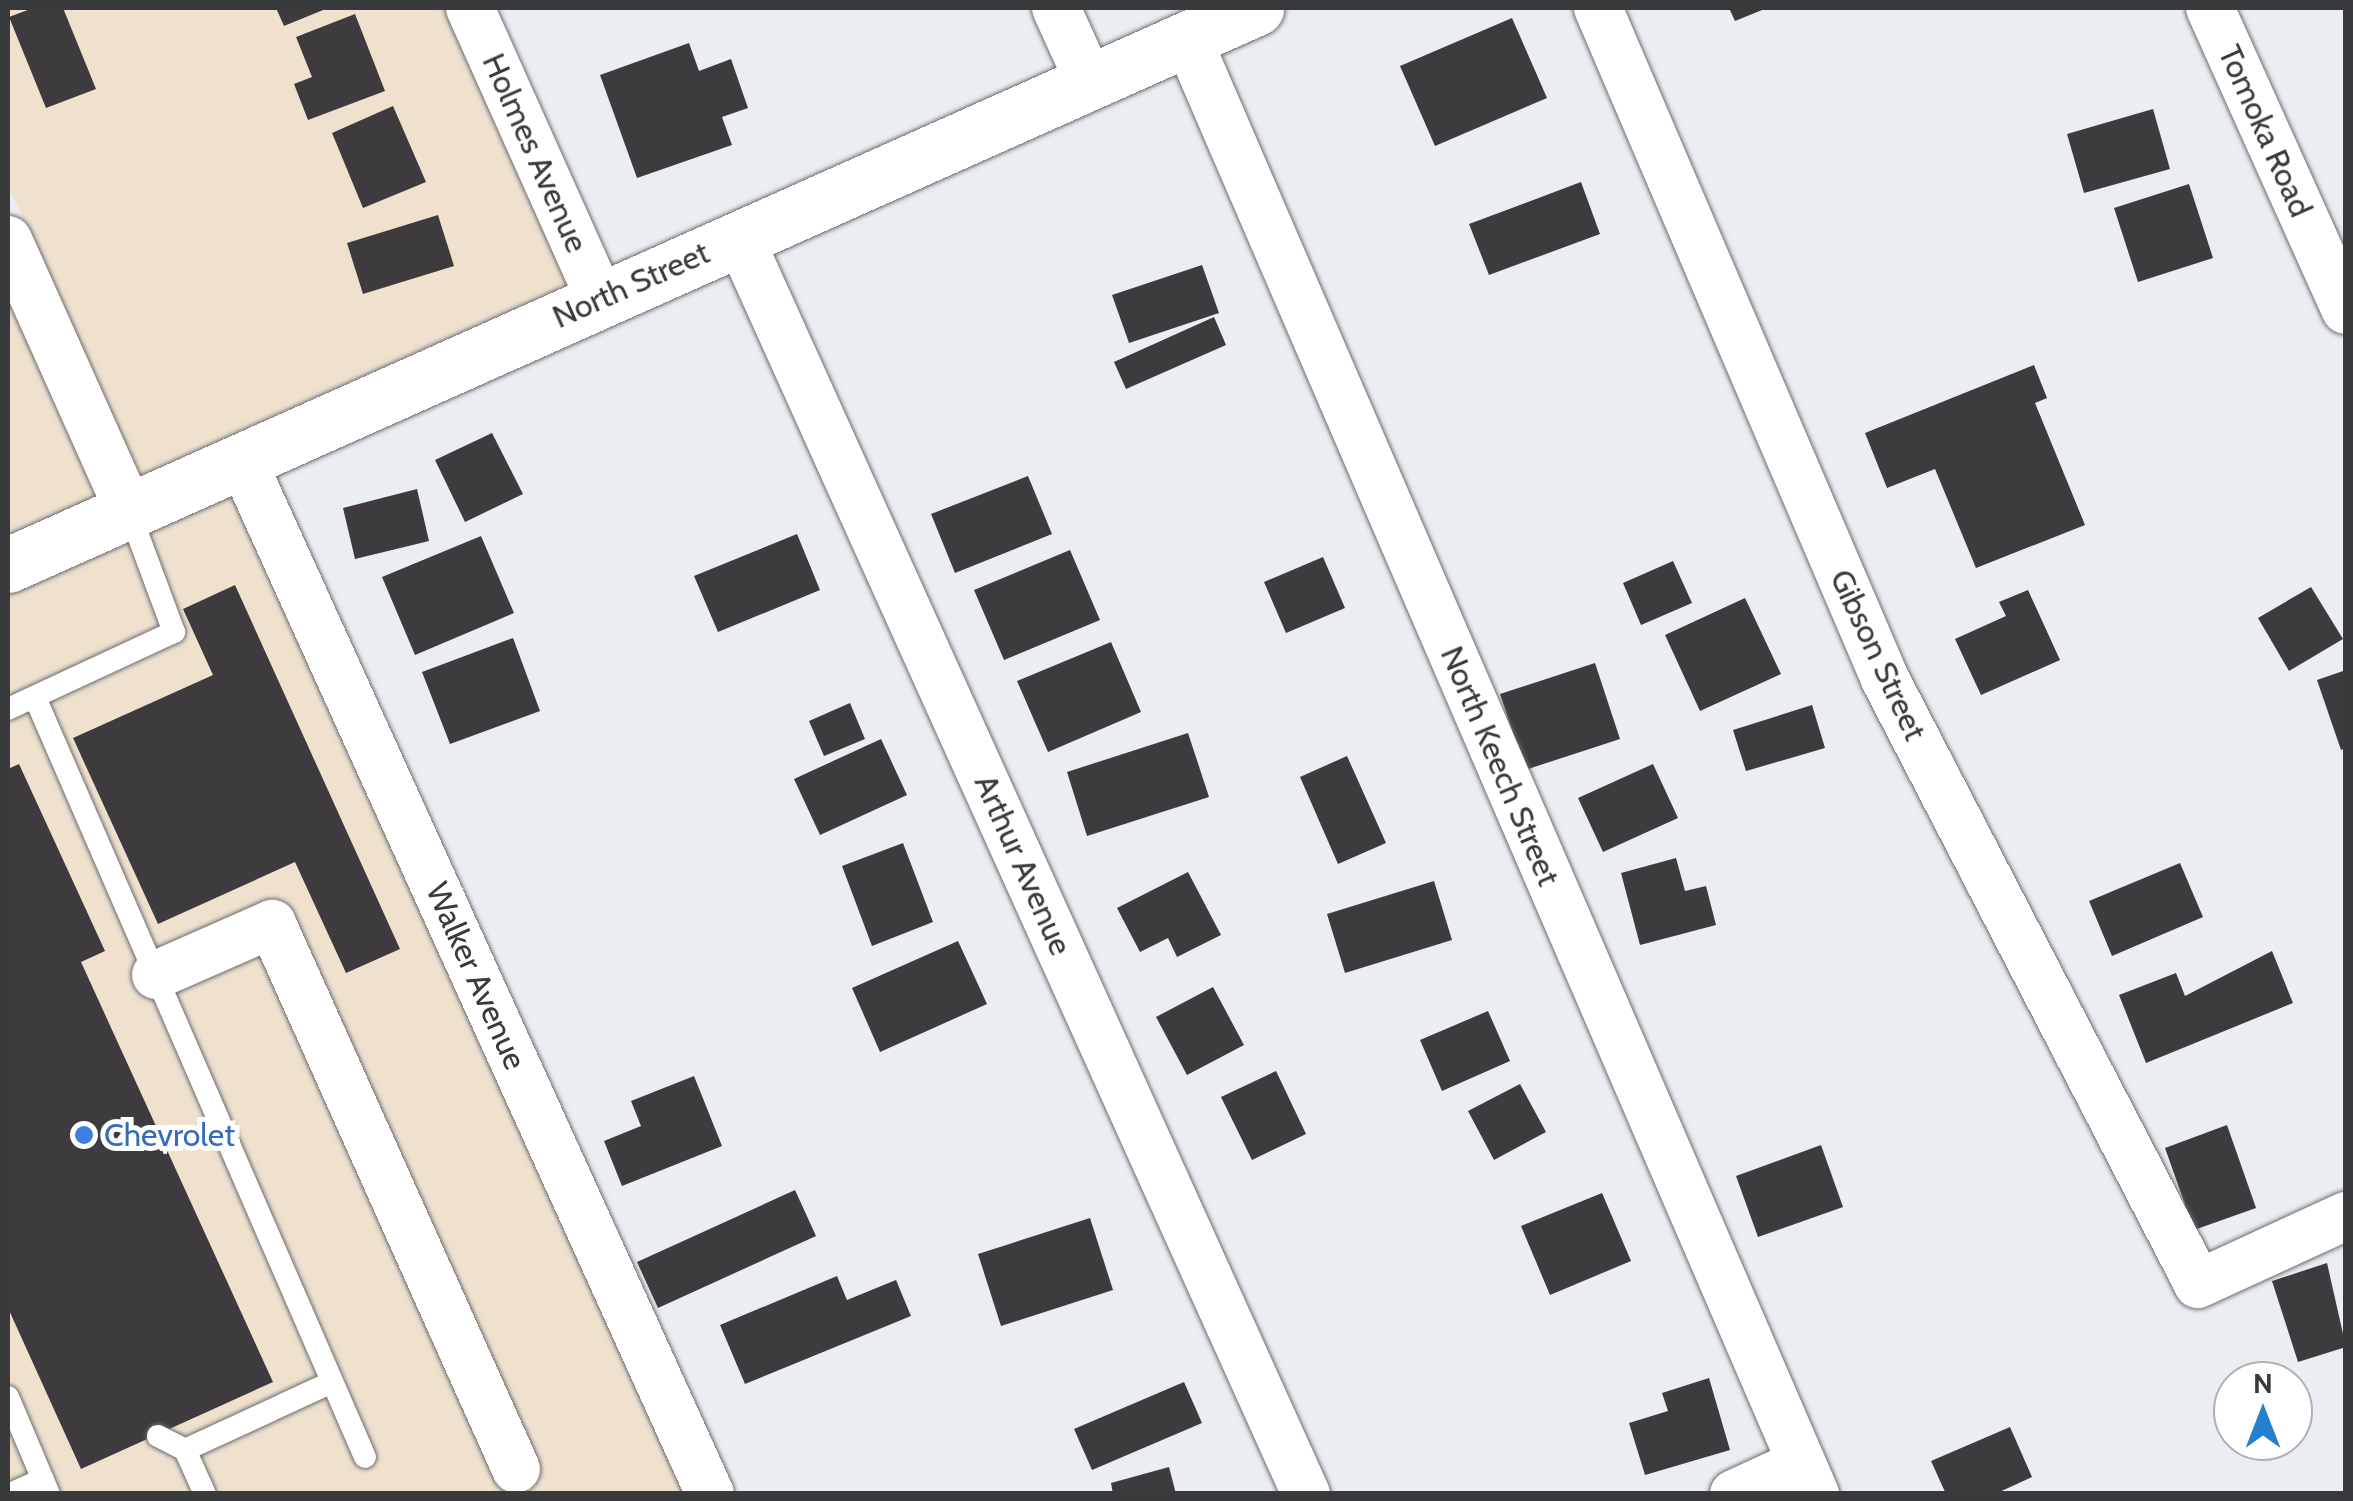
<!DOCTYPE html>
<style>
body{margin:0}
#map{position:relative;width:2353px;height:1501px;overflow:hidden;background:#eaedf1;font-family:Cabin,sans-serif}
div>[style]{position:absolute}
.commercial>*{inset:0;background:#efe1ce}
.building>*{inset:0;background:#3d3b3e}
.roads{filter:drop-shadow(0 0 2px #696c70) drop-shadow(0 0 2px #696c70)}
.service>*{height:22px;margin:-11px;padding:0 11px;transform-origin:11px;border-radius:11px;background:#fff}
.minor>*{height:48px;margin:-24px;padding:0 24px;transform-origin:24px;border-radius:24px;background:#fff}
.tertiary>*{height:55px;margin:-27.5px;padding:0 27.5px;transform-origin:27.5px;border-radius:27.5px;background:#fff}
.dots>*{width:28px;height:28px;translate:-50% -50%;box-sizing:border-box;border:5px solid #fff;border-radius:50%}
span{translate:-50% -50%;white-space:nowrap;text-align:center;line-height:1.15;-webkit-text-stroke:10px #fff;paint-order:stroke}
.street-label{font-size:32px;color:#383a3b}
.shop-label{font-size:32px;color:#366cbe}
.left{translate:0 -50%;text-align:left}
.frame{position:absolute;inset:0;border:10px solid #383a3b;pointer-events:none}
.north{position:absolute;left:2213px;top:1361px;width:100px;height:100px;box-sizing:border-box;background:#fff;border:2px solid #afb0b1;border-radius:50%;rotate:0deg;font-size:28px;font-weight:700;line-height:40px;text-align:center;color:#383a3b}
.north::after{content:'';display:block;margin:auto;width:35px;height:45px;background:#2280cc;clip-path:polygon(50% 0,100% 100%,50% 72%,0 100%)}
</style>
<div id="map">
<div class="commercial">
<div style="clip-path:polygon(8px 8px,445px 8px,569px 284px,139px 476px,8px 185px)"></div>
<div style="clip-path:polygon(8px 297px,97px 495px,8px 537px)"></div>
<div style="clip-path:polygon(230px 491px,685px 1493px,8px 1493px,8px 593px)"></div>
</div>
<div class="building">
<div style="clip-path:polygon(33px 8px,63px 8px,96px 89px,46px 108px,9px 17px)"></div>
<div style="clip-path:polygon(276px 8px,328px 8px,284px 26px)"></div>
<div style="clip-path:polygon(1729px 8px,1767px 8px,1735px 21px)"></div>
<div style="clip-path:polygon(355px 14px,385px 91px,308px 120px,294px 84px,312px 77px,296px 37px)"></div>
<div style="clip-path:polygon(1512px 18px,1547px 98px,1435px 146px,1400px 66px)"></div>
<div style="clip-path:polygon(689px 43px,699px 71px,731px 59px,748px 108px,722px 117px,732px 145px,637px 178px,600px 75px)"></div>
<div style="clip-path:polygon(393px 106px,426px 182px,363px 208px,332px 133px)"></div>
<div style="clip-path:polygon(2153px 109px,2170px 169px,2084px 193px,2067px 134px)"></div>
<div style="clip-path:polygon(1581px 182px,1600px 234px,1489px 275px,1469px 224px)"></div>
<div style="clip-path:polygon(2189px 184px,2213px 258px,2138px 282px,2114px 208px)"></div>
<div style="clip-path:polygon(438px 215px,454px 266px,363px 294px,347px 243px)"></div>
<div style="clip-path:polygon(1202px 265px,1219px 313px,1129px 343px,1112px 295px)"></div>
<div style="clip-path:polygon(1214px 317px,1226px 345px,1126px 389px,1114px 362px)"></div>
<div style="clip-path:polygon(2034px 365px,2047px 398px,2035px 403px,2085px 525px,1976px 568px,1935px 469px,1887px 488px,1865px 433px)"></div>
<div style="clip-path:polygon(492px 433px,523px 494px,465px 522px,435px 460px)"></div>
<div style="clip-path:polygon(1028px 476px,1052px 534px,955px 573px,931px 514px)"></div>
<div style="clip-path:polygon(417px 489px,429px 541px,355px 559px,343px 508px)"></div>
<div style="clip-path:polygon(797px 534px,820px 590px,718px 632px,694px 576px)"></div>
<div style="clip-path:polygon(481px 536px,514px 613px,415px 655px,382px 577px)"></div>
<div style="clip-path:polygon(1070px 550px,1100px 620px,1004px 660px,974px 590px)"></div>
<div style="clip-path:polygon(1323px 557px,1345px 608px,1286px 633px,1264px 582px)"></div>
<div style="clip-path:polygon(1673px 561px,1692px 603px,1641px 625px,1623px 583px)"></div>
<div style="clip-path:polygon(235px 585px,400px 949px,346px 973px,295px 862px,158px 924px,73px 738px,213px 675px,183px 609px)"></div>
<div style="clip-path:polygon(2311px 587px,2343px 639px,2289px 671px,2258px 618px)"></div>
<div style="clip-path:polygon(2028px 590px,2060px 660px,1981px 695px,1955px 639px,2006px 616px,1999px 602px)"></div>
<div style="clip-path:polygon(1745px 598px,1781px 674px,1700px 711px,1665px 635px)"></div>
<div style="clip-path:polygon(513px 638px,540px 711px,450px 744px,422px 672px)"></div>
<div style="clip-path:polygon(1111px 642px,1141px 712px,1048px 752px,1017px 681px)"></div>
<div style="clip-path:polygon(1595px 663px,1620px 739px,1525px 770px,1500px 694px)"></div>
<div style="clip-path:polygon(2346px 670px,2346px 748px,2341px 750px,2317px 680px)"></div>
<div style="clip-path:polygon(850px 703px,865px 739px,824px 756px,809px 721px)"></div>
<div style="clip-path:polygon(1812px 705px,1825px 748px,1746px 771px,1733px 730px)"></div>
<div style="clip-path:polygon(1188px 733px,1209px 797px,1087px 836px,1067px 772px)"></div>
<div style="clip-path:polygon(881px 739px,907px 795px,820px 835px,794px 779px)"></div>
<div style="clip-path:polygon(1347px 756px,1386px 843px,1338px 864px,1300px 777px)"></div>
<div style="clip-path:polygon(19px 764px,105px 951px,81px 962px,273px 1382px,81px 1469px,8px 1308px,8px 769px)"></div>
<div style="clip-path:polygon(1653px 764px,1678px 818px,1603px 852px,1578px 798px)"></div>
<div style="clip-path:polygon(903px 843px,933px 922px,872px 946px,842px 866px)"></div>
<div style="clip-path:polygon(1676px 858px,1685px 891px,1706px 886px,1716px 925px,1640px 945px,1621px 873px)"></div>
<div style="clip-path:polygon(2180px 863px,2203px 917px,2112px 956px,2089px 901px)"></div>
<div style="clip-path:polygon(1188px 872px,1221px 935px,1177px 957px,1168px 938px,1140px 952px,1117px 908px)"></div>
<div style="clip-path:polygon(1434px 881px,1452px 940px,1345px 973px,1327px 914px)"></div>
<div style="clip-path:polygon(958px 941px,987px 1004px,880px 1052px,852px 988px)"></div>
<div style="clip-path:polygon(2272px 951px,2293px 1003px,2146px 1063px,2119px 995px,2176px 973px,2185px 996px)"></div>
<div style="clip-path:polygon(1213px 987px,1244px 1045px,1187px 1075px,1156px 1017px)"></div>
<div style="clip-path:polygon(1488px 1011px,1510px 1061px,1442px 1091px,1420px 1040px)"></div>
<div style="clip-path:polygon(1276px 1071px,1306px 1134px,1252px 1160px,1221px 1097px)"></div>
<div style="clip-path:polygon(694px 1076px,722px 1146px,622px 1186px,604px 1141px,641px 1126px,631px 1101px)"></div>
<div style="clip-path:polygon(1520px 1084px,1546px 1132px,1494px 1160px,1468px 1111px)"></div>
<div style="clip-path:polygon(2227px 1125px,2256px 1208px,2194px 1230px,2165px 1148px)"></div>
<div style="clip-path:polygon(1821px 1145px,1843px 1207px,1758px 1237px,1736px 1176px)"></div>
<div style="clip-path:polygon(795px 1190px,816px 1236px,658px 1308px,637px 1262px)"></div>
<div style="clip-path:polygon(1602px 1193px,1631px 1261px,1550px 1295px,1521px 1226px)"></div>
<div style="clip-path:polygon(1090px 1218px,1113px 1290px,1001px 1326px,978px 1254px)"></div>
<div style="clip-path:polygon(2327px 1263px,2346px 1347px,2298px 1362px,2272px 1281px)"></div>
<div style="clip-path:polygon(837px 1276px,847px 1300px,896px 1280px,911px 1316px,745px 1384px,720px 1325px)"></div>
<div style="clip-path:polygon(1709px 1378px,1730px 1450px,1645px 1475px,1629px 1423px,1668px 1411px,1662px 1393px)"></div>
<div style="clip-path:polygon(1184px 1382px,1202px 1423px,1092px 1470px,1074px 1429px)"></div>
<div style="clip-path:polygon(2010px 1427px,2032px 1477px,1995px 1494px,1946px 1494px,1931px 1461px)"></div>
<div style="clip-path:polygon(1169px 1467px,1176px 1494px,1113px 1494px,1111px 1483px)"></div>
</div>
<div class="roads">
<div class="service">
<div style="left:37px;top:702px;width:823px;rotate:66.52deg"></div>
<div style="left:8px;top:709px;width:183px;rotate:-24.9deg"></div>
<div style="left:174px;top:632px;width:132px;rotate:-110.4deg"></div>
<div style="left:8px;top:1397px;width:105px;rotate:67.1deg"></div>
<div style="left:158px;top:1436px;width:30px;rotate:27deg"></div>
<div style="left:10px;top:1494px;width:36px;rotate:-24deg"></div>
<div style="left:205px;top:1494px;width:48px;rotate:-114.4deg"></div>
<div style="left:185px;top:1450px;width:162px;rotate:-24.8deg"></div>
</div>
<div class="minor">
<div style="left:470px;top:8px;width:318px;rotate:65.9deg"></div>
<div style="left:1056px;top:8px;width:82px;rotate:65.6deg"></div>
<div style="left:1598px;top:8px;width:730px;rotate:66.84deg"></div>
<div style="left:1885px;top:679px;width:681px;rotate:62.64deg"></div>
<div style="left:2198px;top:1284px;width:163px;rotate:-24.7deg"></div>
<div style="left:2210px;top:8px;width:331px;rotate:65.8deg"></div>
<div style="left:1187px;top:38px;width:1586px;rotate:66.67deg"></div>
<div style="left:739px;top:237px;width:1379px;rotate:65.72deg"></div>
<div style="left:8px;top:240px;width:294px;rotate:65.9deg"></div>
<div style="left:241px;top:458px;width:1137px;rotate:65.64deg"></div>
<div style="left:156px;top:975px;width:127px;rotate:-23.7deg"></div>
<div style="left:272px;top:924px;width:597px;rotate:65.88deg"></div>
<div style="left:1734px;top:1494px;width:74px;rotate:-24.8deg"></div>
</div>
<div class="tertiary">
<div style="left:8px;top:565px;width:1367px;rotate:-24.05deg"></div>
</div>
</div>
<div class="dots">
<div style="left:84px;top:1135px;background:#3f7fe0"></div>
</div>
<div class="street-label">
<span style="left:2265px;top:131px;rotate:66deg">Tomoka Road</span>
<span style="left:535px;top:153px;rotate:66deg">Holmes Avenue</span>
<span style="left:631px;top:285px;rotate:-24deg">North Street</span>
<span style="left:1878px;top:655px;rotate:65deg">Gibson Street</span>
<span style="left:1500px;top:766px;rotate:67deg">North Keech Street</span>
<span style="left:1023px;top:865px;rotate:66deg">Arthur Avenue</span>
<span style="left:476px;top:976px;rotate:66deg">Walker Avenue</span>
</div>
<div class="shop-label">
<span class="left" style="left:104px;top:1135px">Chevrolet</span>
</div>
<div class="frame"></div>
<div class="north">N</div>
</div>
